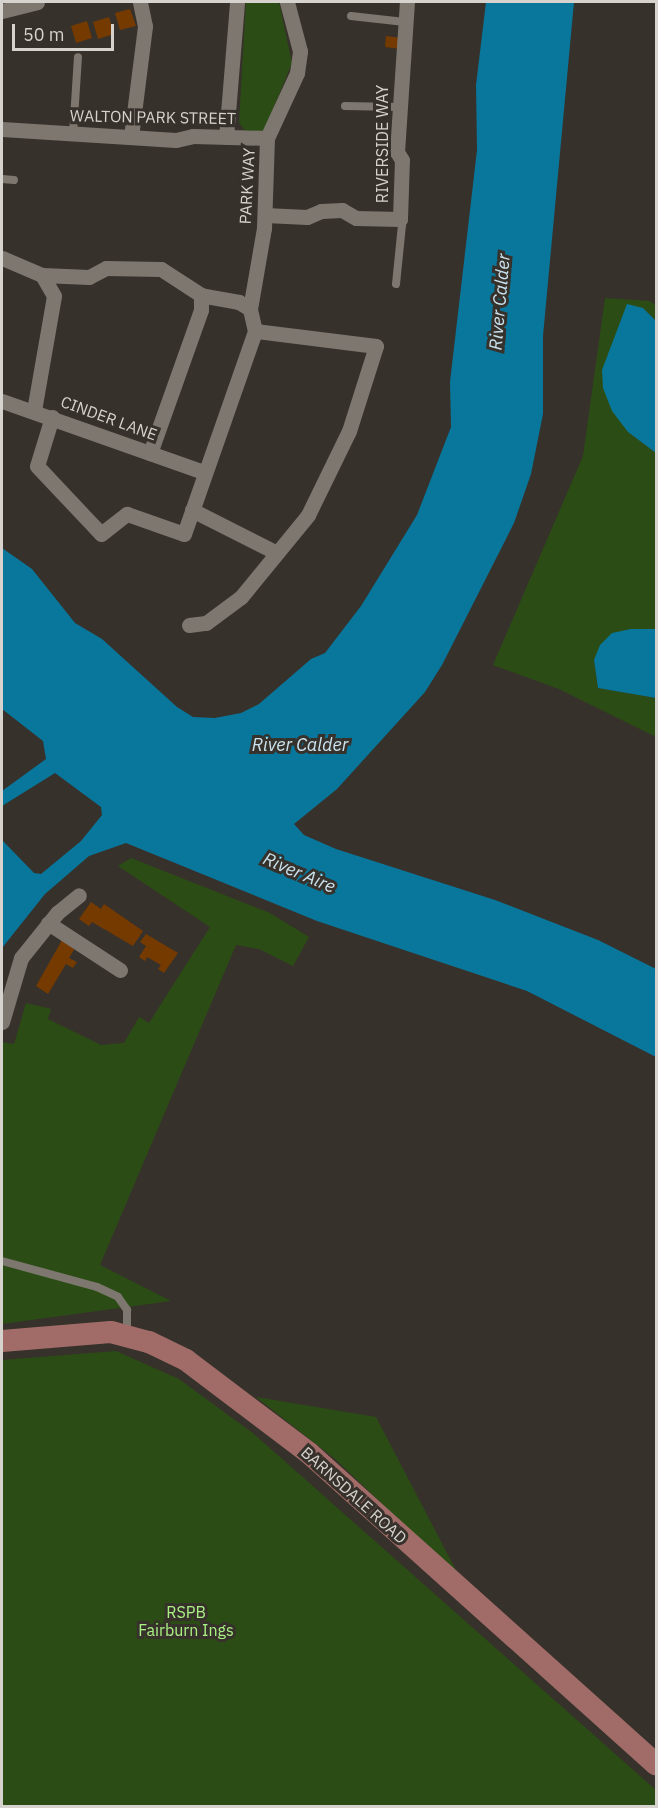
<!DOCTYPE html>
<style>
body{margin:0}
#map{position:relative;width:658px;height:1808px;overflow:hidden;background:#37312b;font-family:"IBM Plex Sans",sans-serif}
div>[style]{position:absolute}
.green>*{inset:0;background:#2b4d15}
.water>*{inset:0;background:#09779b}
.building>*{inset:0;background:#743a00}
.lane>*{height:8px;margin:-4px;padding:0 4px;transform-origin:4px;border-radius:4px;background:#7e7770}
.street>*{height:15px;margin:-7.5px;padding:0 7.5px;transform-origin:7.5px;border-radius:7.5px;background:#7e7770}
.primary>*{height:22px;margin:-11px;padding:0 11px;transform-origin:11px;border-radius:11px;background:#a16c68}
span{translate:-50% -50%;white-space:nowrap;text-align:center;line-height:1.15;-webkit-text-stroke:6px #37312b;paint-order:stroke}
.street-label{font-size:16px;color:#d6d2ce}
.park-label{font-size:16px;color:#aaf184}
.water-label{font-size:18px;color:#cae3ef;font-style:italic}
.frame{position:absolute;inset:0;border:3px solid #d6d2ce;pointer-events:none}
.scale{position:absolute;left:12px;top:24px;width:102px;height:27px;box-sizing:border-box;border:3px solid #d6d2ce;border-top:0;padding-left:8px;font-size:18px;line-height:21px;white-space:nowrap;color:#d6d2ce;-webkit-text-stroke:4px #37312b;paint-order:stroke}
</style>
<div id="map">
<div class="green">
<div style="clip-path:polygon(246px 2px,279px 2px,292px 63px,263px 133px,244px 130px,239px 122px)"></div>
<div style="clip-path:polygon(605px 298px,650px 301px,656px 306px,656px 321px,643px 308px,628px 432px,656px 453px,656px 629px,631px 629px,594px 660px,598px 688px,656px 698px,656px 737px,559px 689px,493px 665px,583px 456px)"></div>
<div style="clip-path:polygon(131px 858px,270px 913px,309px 937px,293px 966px,259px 949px,236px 945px,100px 1265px,171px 1301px,2px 1324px,2px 1042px,14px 1044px,26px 1003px,51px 1009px,48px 1019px,101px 1045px,124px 1043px,139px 1017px,149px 1023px,210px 927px,118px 866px)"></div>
<div style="clip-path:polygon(116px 1351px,179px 1379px,254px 1434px,656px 1790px,656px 1806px,2px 1806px,2px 1360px)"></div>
<div style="clip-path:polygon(256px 1397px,376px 1417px,460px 1578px,335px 1459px)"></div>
</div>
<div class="water">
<div style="clip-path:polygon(486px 2px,574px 2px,543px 336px,543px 414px,531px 474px,514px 523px,442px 665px,425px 692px,337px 789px,294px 824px,304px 835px,336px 849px,495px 900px,598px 940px,656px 969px,656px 1057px,527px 991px,317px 921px,126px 843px,89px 856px,45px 894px,2px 948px,2px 840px,34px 873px,41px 874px,81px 841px,102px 815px,101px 807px,55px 773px,2px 806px,2px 791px,46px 759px,43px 741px,2px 709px,2px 548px,32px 569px,75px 623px,102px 639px,177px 707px,193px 717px,215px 718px,241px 713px,259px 704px,311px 659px,325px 653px,361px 606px,417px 515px,451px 427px,450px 382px,477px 150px,476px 85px)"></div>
<div style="clip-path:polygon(627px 304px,643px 308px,656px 321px,656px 453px,628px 432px,612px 411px,603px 388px,602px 370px)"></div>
<div style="clip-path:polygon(631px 629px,656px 629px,656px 698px,598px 688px,594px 660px,600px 645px,612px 633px)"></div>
</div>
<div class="building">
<div style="clip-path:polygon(130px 9px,136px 26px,120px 30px,115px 13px)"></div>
<div style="clip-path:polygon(109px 17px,114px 34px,98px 39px,93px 22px)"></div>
<div style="clip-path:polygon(87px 21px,92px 38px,76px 43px,71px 26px)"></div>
<div style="clip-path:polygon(386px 36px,402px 38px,401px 49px,385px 47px)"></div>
<div style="clip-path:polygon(91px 902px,101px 909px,104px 904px,143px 931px,133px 946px,92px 922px,89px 926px,79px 919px)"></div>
<div style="clip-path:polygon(146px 934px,178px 953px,164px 973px,158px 969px,161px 965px,147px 957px,145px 961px,139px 957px,146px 946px,140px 942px)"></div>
<div style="clip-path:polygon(62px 940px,75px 948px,69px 958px,77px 962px,73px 968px,66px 964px,48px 994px,36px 986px)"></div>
</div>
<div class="lane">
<div style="left:351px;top:16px;width:54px;rotate:6.3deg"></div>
<div style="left:345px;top:106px;width:53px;rotate:1.1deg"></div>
<div style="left:73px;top:134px;width:77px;rotate:-86.3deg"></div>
<div style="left:2px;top:179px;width:12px;rotate:5deg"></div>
<div style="left:396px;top:284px;width:59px;rotate:-84.2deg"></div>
<div style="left:402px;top:225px;width:6px;rotate:-108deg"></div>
<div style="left:2px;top:1261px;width:98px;rotate:15.3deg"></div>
<div style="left:97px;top:1287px;width:23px;rotate:25deg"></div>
<div style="left:118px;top:1297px;width:16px;rotate:55deg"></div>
<div style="left:127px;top:1310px;width:24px;rotate:90deg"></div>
</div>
<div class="street">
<div style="left:2px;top:11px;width:36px;rotate:-14deg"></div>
<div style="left:2px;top:129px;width:174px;rotate:3.6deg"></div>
<div style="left:176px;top:140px;width:17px;rotate:-13deg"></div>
<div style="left:193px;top:136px;width:74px;rotate:1.5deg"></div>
<div style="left:131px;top:137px;width:112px;rotate:-82.8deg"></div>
<div style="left:145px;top:26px;width:25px;rotate:-102deg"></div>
<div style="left:226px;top:137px;width:135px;rotate:-85.3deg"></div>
<div style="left:265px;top:215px;width:42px;rotate:2.7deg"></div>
<div style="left:307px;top:217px;width:15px;rotate:-23deg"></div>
<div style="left:321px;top:211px;width:21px;rotate:-3deg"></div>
<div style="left:342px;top:210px;width:16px;rotate:30deg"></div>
<div style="left:356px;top:218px;width:44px;rotate:1.3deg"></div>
<div style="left:400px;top:219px;width:59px;rotate:-88.1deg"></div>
<div style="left:402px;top:160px;width:9px;rotate:-122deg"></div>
<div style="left:397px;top:152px;width:150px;rotate:-86.2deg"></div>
<div style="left:2px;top:258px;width:43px;rotate:23deg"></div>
<div style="left:42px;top:275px;width:24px;rotate:60deg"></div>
<div style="left:54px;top:296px;width:117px;rotate:99.9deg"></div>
<div style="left:42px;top:275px;width:47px;rotate:2.4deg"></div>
<div style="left:89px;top:277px;width:19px;rotate:-28deg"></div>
<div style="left:106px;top:268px;width:55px;rotate:1deg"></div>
<div style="left:161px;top:269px;width:48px;rotate:33deg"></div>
<div style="left:201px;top:295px;width:15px;rotate:90deg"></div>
<div style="left:201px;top:310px;width:152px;rotate:109.6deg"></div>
<div style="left:250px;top:309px;width:82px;rotate:-80.2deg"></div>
<div style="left:264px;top:228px;width:90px;rotate:-88.1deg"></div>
<div style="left:267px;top:138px;width:72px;rotate:-65.2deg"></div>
<div style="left:297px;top:73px;width:22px;rotate:-82deg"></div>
<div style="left:300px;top:51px;width:51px;rotate:-104.9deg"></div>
<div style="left:2px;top:401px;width:214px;rotate:19.4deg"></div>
<div style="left:52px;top:417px;width:51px;rotate:107deg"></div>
<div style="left:37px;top:466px;width:93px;rotate:46.7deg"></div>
<div style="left:101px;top:534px;width:33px;rotate:-38deg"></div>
<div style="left:127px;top:514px;width:60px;rotate:19.3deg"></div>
<div style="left:184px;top:534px;width:215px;rotate:-70.7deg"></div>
<div style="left:255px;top:331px;width:23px;rotate:-103deg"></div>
<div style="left:250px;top:309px;width:13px;rotate:-148deg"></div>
<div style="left:239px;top:302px;width:39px;rotate:-170deg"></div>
<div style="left:192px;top:510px;width:95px;rotate:26.8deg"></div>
<div style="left:189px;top:625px;width:17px;rotate:-7deg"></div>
<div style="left:206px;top:623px;width:44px;rotate:-36.6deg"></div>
<div style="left:241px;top:597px;width:106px;rotate:-50.7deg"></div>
<div style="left:308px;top:515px;width:93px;rotate:-64deg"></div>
<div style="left:349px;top:431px;width:89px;rotate:-72.4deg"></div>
<div style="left:376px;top:346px;width:122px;rotate:-172.9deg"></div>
<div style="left:48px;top:923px;width:86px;rotate:33.1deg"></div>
<div style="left:2px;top:1022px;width:67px;rotate:-73.5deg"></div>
<div style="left:21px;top:958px;width:58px;rotate:-51.3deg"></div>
<div style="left:57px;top:913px;width:28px;rotate:-39deg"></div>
</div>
<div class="primary">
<div style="left:2px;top:1341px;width:109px;rotate:-4.7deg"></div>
<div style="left:111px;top:1332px;width:39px;rotate:15deg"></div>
<div style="left:149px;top:1342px;width:41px;rotate:25.9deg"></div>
<div style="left:186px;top:1360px;width:154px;rotate:37.1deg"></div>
<div style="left:309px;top:1453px;width:466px;rotate:41.9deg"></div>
</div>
<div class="street-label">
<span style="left:153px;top:117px;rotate:1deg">WALTON PARK STREET</span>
<span style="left:382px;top:144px;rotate:-90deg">RIVERSIDE WAY</span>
<span style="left:247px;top:186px;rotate:-87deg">PARK WAY</span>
<span style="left:109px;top:418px;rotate:20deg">CINDER LANE</span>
<span style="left:354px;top:1495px;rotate:42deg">BARNSDALE ROAD</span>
</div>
<div class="park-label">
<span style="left:186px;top:1621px">RSPB<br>Fairburn Ings</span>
</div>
<div class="water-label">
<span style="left:500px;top:302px;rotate:-85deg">River Calder</span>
<span style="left:300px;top:745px">River Calder</span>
<span style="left:299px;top:873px;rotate:23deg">River Aire</span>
</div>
<div class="frame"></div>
<div class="scale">50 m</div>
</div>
